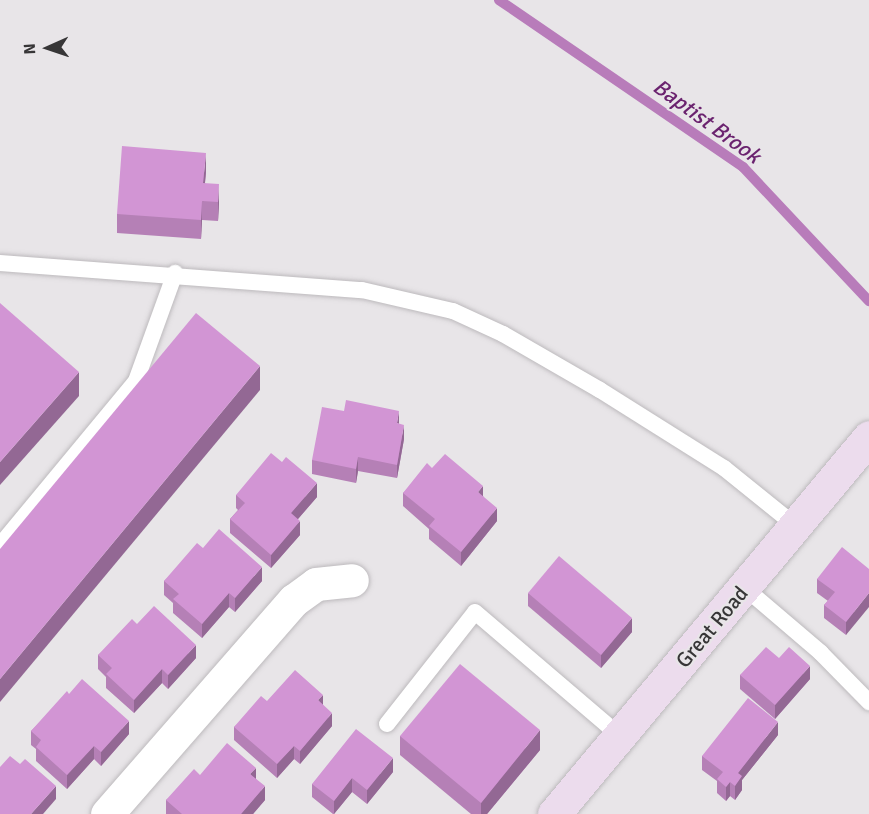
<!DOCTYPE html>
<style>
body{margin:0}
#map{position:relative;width:869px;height:814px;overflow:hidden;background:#e8e5e8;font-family:Signika,sans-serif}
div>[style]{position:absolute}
.stream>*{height:10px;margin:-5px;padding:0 5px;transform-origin:5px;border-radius:5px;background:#b87cba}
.roads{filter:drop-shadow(0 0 2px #bdbabd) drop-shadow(0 0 2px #bdbabd)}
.service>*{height:16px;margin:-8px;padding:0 8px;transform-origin:8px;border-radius:8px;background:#fff}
.minor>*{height:33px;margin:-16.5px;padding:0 16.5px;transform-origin:16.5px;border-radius:16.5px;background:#fff}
.secondary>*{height:33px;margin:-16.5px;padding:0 16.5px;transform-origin:16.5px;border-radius:16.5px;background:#ecdced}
.wall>*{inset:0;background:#b580b6}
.shaded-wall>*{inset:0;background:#936894}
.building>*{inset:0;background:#d295d4}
span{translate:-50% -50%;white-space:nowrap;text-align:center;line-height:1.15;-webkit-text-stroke:4.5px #e8e5e8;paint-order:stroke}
.street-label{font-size:21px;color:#373637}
.water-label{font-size:22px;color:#6b236f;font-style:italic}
.north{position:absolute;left:18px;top:18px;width:60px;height:60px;-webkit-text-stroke:4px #e8e5e8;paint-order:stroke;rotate:267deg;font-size:16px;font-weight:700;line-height:24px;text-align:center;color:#373637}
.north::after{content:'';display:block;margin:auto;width:21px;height:27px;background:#373637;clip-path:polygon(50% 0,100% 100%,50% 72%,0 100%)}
</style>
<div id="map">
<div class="stream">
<div style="left:499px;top:0;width:296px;rotate:34.4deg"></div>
<div style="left:743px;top:167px;width:184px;rotate:46.8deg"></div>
</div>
<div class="roads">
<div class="service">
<div style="left:0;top:263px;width:363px;rotate:4.3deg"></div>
<div style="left:362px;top:290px;width:93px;rotate:13deg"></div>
<div style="left:453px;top:311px;width:55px;rotate:24.7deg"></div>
<div style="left:503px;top:334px;width:112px;rotate:30deg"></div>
<div style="left:600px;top:390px;width:146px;rotate:32.2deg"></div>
<div style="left:724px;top:468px;width:92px;rotate:38.9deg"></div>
<div style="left:2px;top:543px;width:210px;rotate:-50.4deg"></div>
<div style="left:136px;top:381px;width:115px;rotate:-70.1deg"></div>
<div style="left:745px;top:588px;width:100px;rotate:40.5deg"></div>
<div style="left:821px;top:653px;width:69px;rotate:45.6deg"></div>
<div style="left:387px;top:724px;width:142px;rotate:-51.8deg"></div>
<div style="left:475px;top:612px;width:191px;rotate:40.5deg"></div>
</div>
<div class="minor">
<div style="left:107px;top:814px;width:284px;rotate:-48.9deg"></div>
<div style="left:294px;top:600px;width:27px;rotate:-36deg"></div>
<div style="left:316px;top:584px;width:36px;rotate:-6deg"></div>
</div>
<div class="secondary">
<div style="left:554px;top:814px;width:491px;rotate:-50.1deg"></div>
</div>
</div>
<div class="wall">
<div style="clip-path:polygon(206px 172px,205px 183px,219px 203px,218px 221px,202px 220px,201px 239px,117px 233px,117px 214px)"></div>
<div style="clip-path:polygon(399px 424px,404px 439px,397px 478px,358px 471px,356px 483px,312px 474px,312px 460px)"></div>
<div style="clip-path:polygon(432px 468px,483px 496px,497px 521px,461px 566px,429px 539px,429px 529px,403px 506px,403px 493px)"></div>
<div style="clip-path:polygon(236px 495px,317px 497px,298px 519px,300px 535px,271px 568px,230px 533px,230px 519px,238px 510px,236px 508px)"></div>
<div style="clip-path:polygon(203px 548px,262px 581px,235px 612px,229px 607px,202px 638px,173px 613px,173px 603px,164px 595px,164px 581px)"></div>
<div style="clip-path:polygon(869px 569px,846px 635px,824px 618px,824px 605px,828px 601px,817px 593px,817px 579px)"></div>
<div style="clip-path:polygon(528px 593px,632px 632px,601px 668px,528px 606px)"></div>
<div style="clip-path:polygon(137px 624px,196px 658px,168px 689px,162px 683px,134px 713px,106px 688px,106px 677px,98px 669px,98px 655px)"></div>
<div style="clip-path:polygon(779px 658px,810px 679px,775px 719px,740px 689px,740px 675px)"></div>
<div style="clip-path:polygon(69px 694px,129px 734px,101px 766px,94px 759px,67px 789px,36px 761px,36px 749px,31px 745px,31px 731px)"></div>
<div style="clip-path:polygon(267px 701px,323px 705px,332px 726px,300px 764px,294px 759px,277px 778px,234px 740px,234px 727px)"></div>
<div style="clip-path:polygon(778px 735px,742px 780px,742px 790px,735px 800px,730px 796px,726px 801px,717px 793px,717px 781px,702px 770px,702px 756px)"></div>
<div style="clip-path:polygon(400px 736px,540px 750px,487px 814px,471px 814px,400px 755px)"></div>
<div style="clip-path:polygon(393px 772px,367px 804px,352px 792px,334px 814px,333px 814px,312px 797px,312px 784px)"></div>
<div style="clip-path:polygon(200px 775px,256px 779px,265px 800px,253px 814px,166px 814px,166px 800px)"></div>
</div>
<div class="shaded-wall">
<div style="clip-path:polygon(206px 153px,206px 172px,203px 202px,203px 183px)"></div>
<div style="clip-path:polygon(219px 184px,219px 203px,218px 221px,218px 202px)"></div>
<div style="clip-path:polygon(202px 201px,202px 220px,201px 239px,201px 220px)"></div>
<div style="clip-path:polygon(260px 366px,260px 390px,0 702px,0 679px)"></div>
<div style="clip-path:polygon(79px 372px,79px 396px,0 485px,0 462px)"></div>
<div style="clip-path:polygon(399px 411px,399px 424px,397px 423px)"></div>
<div style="clip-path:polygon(404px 425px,404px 439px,397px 478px,397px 465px)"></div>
<div style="clip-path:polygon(358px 457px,358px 471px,356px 483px,356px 469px)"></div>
<div style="clip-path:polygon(317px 483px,317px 497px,291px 527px,291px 513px)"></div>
<div style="clip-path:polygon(483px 486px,483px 499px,478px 492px)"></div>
<div style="clip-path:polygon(497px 508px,497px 521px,461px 566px,461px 552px)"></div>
<div style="clip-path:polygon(300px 521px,300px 535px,271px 568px,271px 555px)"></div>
<div style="clip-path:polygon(262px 567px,262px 581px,235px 612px,235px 598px)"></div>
<div style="clip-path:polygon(229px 593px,229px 607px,202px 638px,202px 624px)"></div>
<div style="clip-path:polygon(869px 593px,869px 607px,846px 635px,846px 622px)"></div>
<div style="clip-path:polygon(632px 618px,632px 632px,601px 668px,601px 655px)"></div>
<div style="clip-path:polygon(196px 645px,196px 658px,168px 689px,168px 675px)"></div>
<div style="clip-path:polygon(810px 666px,810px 679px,775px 719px,775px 705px)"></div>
<div style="clip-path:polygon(162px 669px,162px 683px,134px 713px,134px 700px)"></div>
<div style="clip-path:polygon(323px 695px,323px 708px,318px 700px)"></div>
<div style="clip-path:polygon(332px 713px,332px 726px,300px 764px,300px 751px)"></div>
<div style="clip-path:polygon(129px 721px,129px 734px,101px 766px,101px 752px)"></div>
<div style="clip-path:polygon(778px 722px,778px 735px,742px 780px,742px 790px,735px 800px,735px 786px,738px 773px)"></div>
<div style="clip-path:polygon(540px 730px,540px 750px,487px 814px,481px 814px,481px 803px)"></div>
<div style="clip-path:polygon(94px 746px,94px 759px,67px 789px,67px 775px)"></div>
<div style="clip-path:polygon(294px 746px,294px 759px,277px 778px,277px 764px)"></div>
<div style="clip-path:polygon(393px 758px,393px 772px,367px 804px,367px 790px)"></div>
<div style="clip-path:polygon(256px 768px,256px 782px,250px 774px)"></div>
<div style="clip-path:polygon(352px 778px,352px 792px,334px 814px,334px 801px)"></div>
<div style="clip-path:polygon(730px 782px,730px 796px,726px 801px,726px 787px)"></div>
<div style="clip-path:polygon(56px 786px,56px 799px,43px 814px,31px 814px)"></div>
<div style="clip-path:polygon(265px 786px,265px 800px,253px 814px,241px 814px)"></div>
</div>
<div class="building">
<div style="clip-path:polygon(122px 146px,206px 153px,203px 183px,219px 184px,218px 202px,202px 201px,201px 220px,117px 214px)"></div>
<div style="clip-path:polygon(0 303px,79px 372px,0 462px)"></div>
<div style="clip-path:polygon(196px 313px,260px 366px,0 679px,0 549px)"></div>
<div style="clip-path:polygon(346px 400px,399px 411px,397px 423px,404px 425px,397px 465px,358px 457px,356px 469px,312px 460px,322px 407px,344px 411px)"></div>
<div style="clip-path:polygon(271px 453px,282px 462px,286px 457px,317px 483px,291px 513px,300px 521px,271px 555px,230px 519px,245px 503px,236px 495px)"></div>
<div style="clip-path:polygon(445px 454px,483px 486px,478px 492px,497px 508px,461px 552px,429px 526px,435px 519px,403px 493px,427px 463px,432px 468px)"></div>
<div style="clip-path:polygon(219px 529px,262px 567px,235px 598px,229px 593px,202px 624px,173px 599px,179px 594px,164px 581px,197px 543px,203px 548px)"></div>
<div style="clip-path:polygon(842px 547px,869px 569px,869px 593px,846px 622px,824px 605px,835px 592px,817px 579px)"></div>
<div style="clip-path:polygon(559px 556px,632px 618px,601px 655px,528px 593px)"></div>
<div style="clip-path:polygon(154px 606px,196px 645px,168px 675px,162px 669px,134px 700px,106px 674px,112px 668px,98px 655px,132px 619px,137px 624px)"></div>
<div style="clip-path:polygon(766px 647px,779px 658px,789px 647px,810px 666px,775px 705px,740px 675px)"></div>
<div style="clip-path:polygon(460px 664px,540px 730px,481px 803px,400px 736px)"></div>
<div style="clip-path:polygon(295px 670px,323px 695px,318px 700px,332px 713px,300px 751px,294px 746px,277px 764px,234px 727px,261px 696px,267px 701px)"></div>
<div style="clip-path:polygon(82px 679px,129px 721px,101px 752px,94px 746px,67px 775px,36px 747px,41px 740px,31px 731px,67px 691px,69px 694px)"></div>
<div style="clip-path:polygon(748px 698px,778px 722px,738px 773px,742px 776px,735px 786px,730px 782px,726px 787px,717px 779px,723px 772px,702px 756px)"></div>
<div style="clip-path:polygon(356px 729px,393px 758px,367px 790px,352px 778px,334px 801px,312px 784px)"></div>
<div style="clip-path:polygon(227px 743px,256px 768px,250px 774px,265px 786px,241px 814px,182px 814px,166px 800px,194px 769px,200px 775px)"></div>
<div style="clip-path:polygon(10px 756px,20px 764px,25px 759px,56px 786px,31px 814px,0 814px,0 767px)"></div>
</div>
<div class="street-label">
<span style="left:712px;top:627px;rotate:-50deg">Great Road</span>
</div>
<div class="water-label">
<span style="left:707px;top:121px;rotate:36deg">Baptist Brook</span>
</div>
<div class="north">N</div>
</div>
